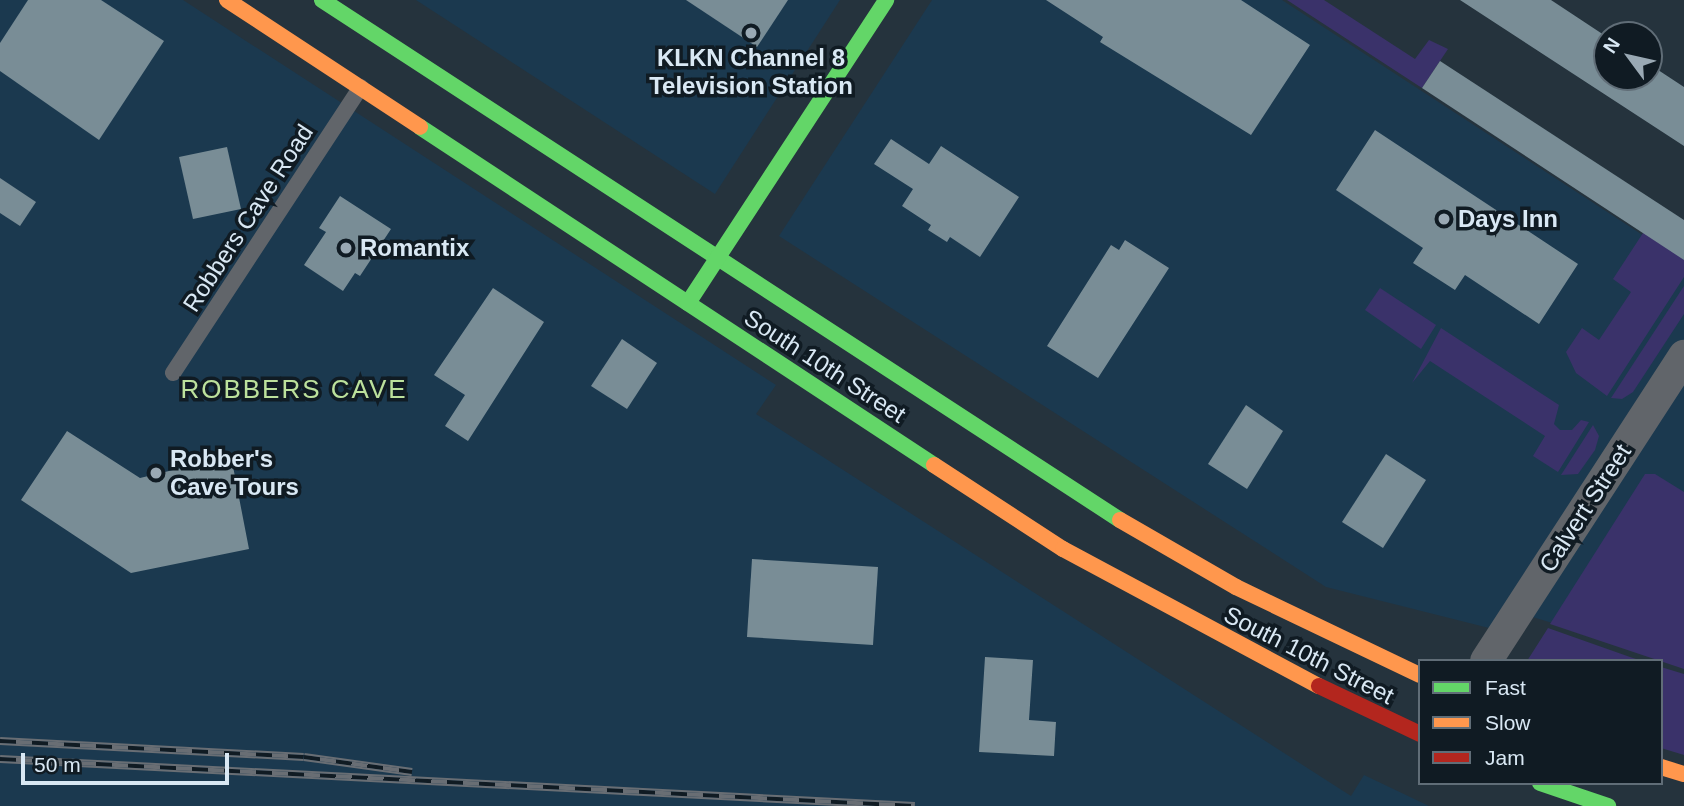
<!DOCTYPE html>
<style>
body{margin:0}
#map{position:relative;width:1684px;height:806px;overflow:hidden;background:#25333d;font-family:Helvetica,sans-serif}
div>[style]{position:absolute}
.built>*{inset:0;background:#1b394f}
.green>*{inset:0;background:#3a326a}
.building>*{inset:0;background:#798d96}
.lane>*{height:16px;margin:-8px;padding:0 8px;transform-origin:8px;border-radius:8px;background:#61656a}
.street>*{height:32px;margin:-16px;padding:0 16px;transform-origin:16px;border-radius:16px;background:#61656a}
.fast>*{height:16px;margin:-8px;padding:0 8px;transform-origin:8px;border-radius:8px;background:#63d668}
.slow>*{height:16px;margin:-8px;padding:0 8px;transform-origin:8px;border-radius:8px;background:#ff974d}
.jam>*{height:16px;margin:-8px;padding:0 8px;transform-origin:8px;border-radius:8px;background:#b3261e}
.rail>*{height:8px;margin-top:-4px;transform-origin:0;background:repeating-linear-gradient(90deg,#101b23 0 16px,#696e74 0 32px);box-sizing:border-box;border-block:2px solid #696e74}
.dots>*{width:19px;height:19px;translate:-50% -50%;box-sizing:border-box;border:4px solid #101b23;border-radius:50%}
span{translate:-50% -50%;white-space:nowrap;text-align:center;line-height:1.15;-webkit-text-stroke:7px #101b23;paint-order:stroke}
.poi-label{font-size:24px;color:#d9e8f4;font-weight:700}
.left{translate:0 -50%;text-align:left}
.street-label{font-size:24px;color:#d9e8f4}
.neighbourhood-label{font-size:26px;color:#bce19c;letter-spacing:2px}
.legend{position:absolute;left:1418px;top:659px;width:245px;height:126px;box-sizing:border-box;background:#101b23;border:2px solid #606d77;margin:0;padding:9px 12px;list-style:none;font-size:21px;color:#d9e8f4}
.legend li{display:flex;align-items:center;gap:14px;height:35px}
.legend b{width:35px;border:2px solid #606d77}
.north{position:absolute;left:1593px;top:21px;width:70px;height:70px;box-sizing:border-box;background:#101b23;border:2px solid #606d77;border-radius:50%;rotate:303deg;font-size:19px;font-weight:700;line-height:28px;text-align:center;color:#d9e8f4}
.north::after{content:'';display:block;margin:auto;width:24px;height:32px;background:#9aa9b4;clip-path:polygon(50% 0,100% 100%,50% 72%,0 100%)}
.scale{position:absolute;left:21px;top:753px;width:208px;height:32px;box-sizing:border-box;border:4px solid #d9e8f4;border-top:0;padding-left:9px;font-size:21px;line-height:24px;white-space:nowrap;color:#d9e8f4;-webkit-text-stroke:5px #101b23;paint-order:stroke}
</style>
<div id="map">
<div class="built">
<div style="clip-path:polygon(0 0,183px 0,776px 385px,756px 414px,1351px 796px,1364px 775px,1429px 806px,0 806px)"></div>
<div style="clip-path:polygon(416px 0,840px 0,715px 194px)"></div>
<div style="clip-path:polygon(932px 0,1282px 0,1684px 262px,1684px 663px,1526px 615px,1505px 632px,1326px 587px,779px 236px)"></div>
</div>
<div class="green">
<div style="clip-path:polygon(1287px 0,1324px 0,1415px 59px,1429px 40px,1448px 49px,1422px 88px)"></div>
<div style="clip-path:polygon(1643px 233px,1684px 247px,1684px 277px,1607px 396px,1576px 373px,1566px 352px,1582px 328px,1599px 340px,1631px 292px,1613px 279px)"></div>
<div style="clip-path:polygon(1684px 286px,1684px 314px,1633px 392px,1622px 399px,1611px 398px)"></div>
<div style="clip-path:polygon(1380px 288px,1436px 325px,1421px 349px,1365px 310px)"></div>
<div style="clip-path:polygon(1441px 328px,1559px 405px,1554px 424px,1560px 430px,1572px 430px,1581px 420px,1589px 422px,1558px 472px,1533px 456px,1545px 436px,1430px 361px,1412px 383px)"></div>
<div style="clip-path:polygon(1593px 425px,1599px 436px,1595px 450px,1578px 474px,1561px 475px)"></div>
<div style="clip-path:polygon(1645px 474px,1655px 474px,1684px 492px,1684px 669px,1550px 624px)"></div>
<div style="clip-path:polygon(1548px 628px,1630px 657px,1642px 661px,1527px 661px)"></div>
<div style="clip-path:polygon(1661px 667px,1684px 674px,1684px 755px,1661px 748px)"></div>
</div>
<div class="building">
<div style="clip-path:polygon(28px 0,101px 0,164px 41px,99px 140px,0 71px,0 43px)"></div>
<div style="clip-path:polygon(686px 0,788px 0,757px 47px)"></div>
<div style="clip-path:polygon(1046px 0,1241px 0,1310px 45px,1251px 135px,1100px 42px,1103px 37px)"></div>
<div style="clip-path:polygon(1460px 0,1551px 0,1607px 37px,1607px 77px,1649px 77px,1649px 64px,1684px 87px,1684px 146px)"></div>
<div style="clip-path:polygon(1440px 61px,1684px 220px,1684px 260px,1422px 88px)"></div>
<div style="clip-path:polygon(1375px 130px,1578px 264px,1539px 324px,1465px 275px,1455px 290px,1413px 263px,1423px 248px,1336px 190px)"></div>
<div style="clip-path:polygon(891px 139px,929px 164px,941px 146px,1019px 197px,980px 257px,950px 237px,947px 242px,928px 230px,931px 225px,902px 206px,913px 189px,874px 164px)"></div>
<div style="clip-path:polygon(227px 147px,241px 209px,193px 219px,179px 157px)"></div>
<div style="clip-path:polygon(0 178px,36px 202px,20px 226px,0 213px)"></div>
<div style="clip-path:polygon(340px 196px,391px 229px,360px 276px,355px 273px,343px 291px,304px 265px,326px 232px,319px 228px)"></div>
<div style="clip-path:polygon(1125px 240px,1169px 268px,1098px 378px,1047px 346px,1111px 245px,1119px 250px)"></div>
<div style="clip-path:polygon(493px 288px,544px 322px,468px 441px,445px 426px,465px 395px,434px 375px)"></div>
<div style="clip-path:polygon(622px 339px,657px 363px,627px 409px,591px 386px)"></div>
<div style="clip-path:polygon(1246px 405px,1283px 431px,1247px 489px,1208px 464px)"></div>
<div style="clip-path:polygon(67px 431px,140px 478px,231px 456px,249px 549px,131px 573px,21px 500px)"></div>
<div style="clip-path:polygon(1386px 454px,1426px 480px,1383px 548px,1342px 522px)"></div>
<div style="clip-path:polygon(752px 559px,878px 567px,873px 645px,747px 637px)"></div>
<div style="clip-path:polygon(985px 657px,1033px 660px,1029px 720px,1056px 722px,1054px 756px,979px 752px)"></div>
</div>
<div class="lane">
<div style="left:173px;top:373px;width:342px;rotate:-56.7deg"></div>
</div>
<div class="street">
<div style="left:1486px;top:661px;width:364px;rotate:-57deg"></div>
</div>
<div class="fast">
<div style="left:322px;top:0;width:952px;rotate:33.09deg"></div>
<div style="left:420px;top:127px;width:615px;rotate:33.33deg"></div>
<div style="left:688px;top:303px;width:362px;rotate:-56.8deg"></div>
<div style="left:1540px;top:783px;width:72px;rotate:18.7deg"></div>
</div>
<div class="slow">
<div style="left:227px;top:0;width:231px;rotate:33.3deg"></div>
<div style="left:934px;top:465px;width:154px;rotate:33.1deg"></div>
<div style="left:1063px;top:549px;width:290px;rotate:28.2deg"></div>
<div style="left:1120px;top:520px;width:134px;rotate:30deg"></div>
<div style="left:1236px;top:587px;width:204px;rotate:25.6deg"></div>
<div style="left:1661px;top:767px;width:24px;rotate:17deg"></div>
</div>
<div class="jam">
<div style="left:1319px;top:686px;width:112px;rotate:25.4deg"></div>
</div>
<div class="rail">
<div style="left:0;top:741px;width:304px;rotate:3deg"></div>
<div style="left:304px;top:757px;width:109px;rotate:7.9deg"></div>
<div style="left:0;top:759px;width:916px;rotate:2.94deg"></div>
</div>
<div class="dots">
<div style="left:751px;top:33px;background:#9aa9b4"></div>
<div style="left:1444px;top:219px;background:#9aa9b4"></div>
<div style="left:346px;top:248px;background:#9aa9b4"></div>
<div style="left:156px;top:473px;background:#9aa9b4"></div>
</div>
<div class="poi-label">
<span style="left:751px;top:72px">KLKN Channel 8<br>Television Station</span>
<span class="left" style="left:1458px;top:219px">Days Inn</span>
<span class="left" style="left:360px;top:248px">Romantix</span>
<span class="left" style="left:170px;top:473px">Robber's<br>Cave Tours</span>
</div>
<div class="street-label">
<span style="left:248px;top:218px;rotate:-57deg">Robbers Cave Road</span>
<span style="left:825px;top:366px;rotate:33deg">South 10th Street</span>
<span style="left:1585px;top:508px;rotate:-57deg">Calvert Street</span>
<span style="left:1309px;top:655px;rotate:27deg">South 10th Street</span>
</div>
<div class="neighbourhood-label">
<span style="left:294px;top:390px">ROBBERS CAVE</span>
</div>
<ul class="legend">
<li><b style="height:9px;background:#63d668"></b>Fast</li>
<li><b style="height:9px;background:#ff974d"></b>Slow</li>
<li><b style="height:9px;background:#b3261e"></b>Jam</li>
</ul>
<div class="north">N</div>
<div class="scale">50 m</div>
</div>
